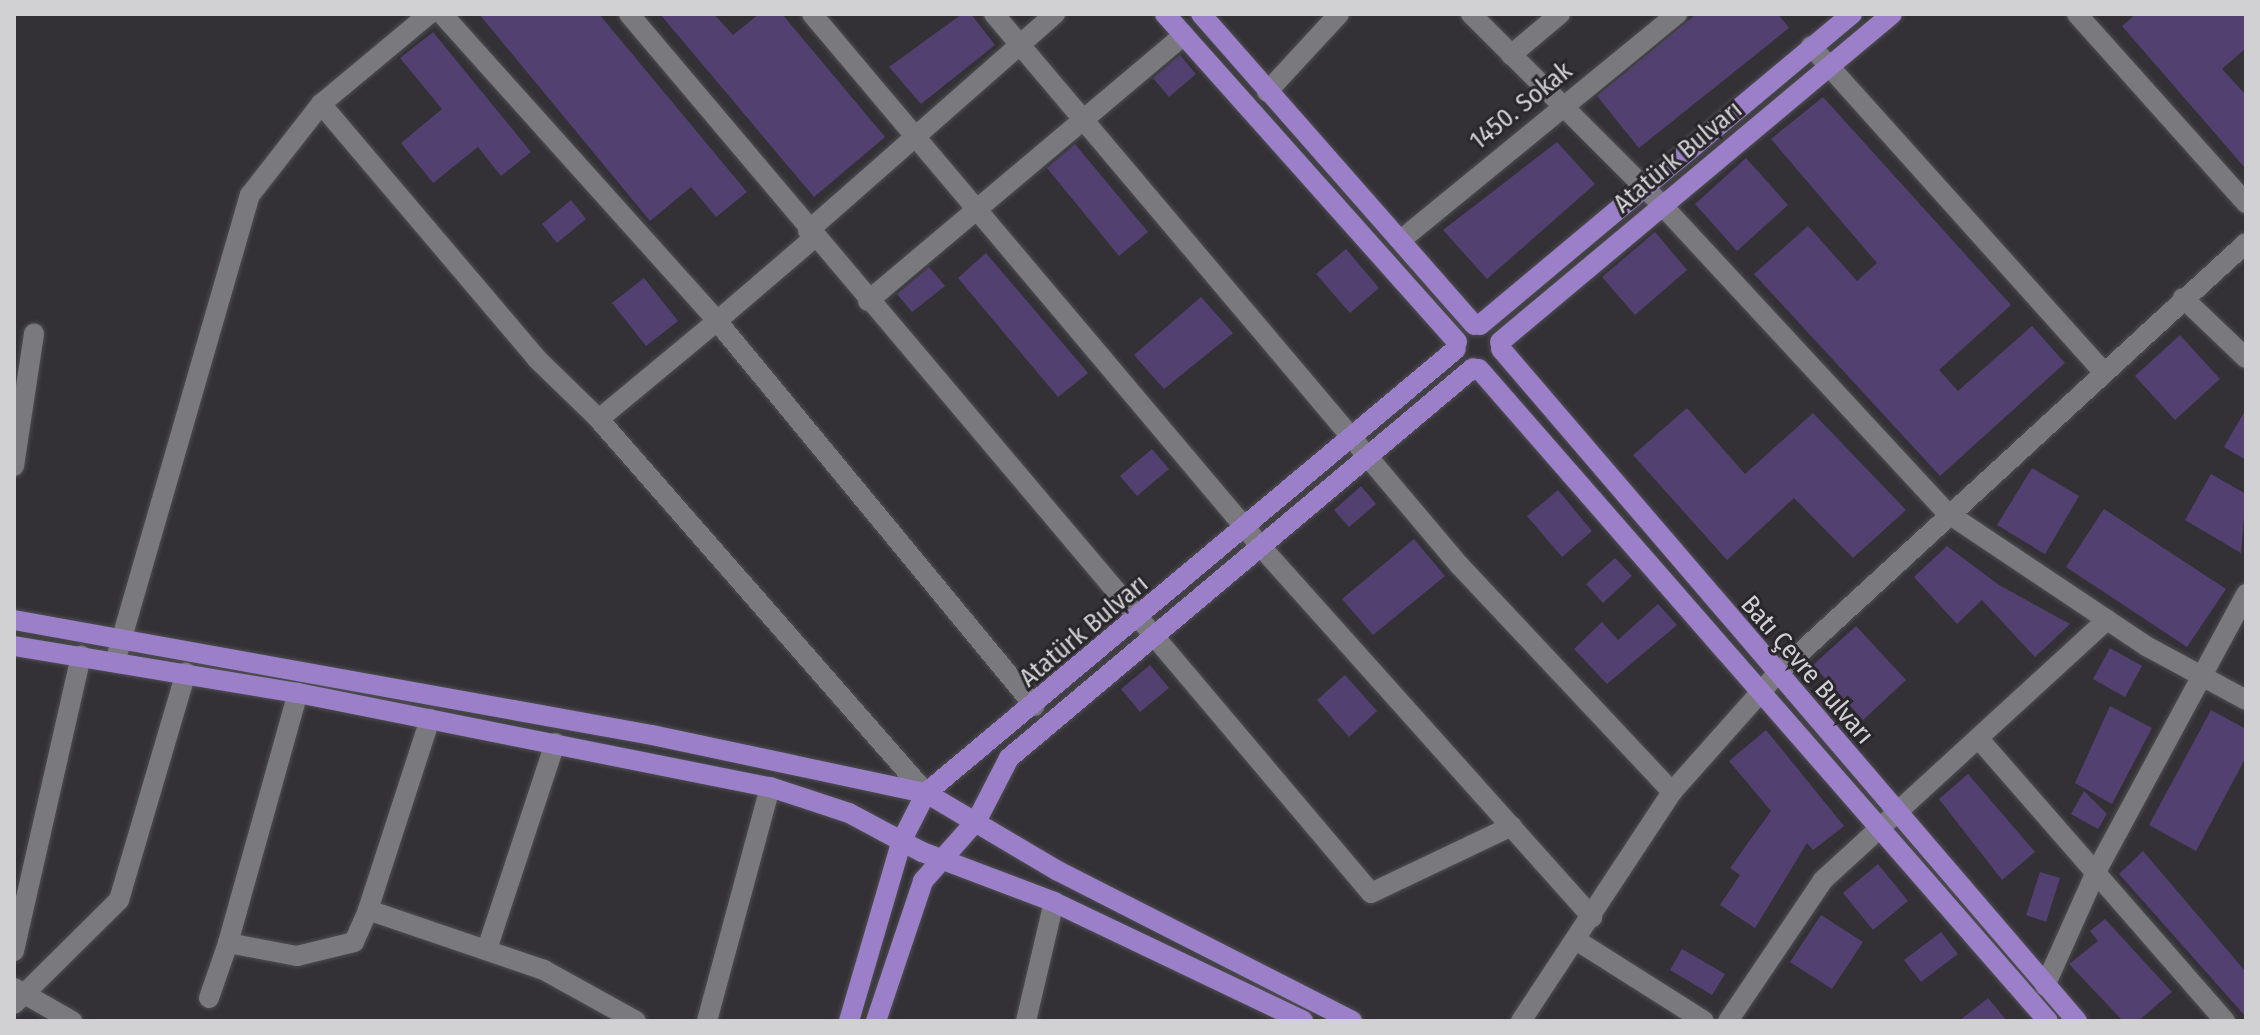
<!DOCTYPE html>
<meta charset="utf-8">
<style>
body{margin:0}
#map{position:relative;width:2260px;height:1035px;overflow:hidden;background:#333136;font-family:"Fira Sans Condensed",sans-serif}
div>[style]{position:absolute}
.building>*{inset:0;background:#524071}
.roads{filter:drop-shadow(0 0 2px #4d4d50) drop-shadow(0 0 2px #4d4d50)}
.minor>*{height:20px;margin:-10px;padding:0 10px;transform-origin:10px;border-radius:10px;background:#7a797e}
.major>*{height:20px;margin:-10px;padding:0 10px;transform-origin:10px;border-radius:10px;background:#9b80c9}
span{translate:-50% -50%;white-space:nowrap;text-align:center;line-height:1.15;-webkit-text-stroke:6px #29272b;paint-order:stroke}
.street-label{font-size:26px;color:#d1d1d3}
.frame{position:absolute;inset:0;border:16px solid #d1d1d3;pointer-events:none}
</style>
<div id="map">
<div class="building">
<div style="clip-path:polygon(479px 14px,599px 14px,747px 192px,716px 217px,691px 187px,650px 221px)"></div>
<div style="clip-path:polygon(660px 14px,714px 14px,733px 35px,759px 14px,782px 14px,885px 137px,814px 197px)"></div>
<div style="clip-path:polygon(962px 14px,971px 14px,995px 45px,921px 104px,889px 67px)"></div>
<div style="clip-path:polygon(1696px 14px,1778px 14px,1789px 28px,1639px 148px,1597px 96px)"></div>
<div style="clip-path:polygon(2136px 14px,2246px 14px,2246px 48px,2222px 69px,2246px 95px,2246px 169px,2122px 26px)"></div>
<div style="clip-path:polygon(433px 32px,531px 152px,501px 176px,478px 147px,433px 183px,401px 143px,442px 109px,400px 58px)"></div>
<div style="clip-path:polygon(1180px 55px,1196px 74px,1169px 97px,1153px 78px)"></div>
<div style="clip-path:polygon(1823px 97px,2011px 305px,1939px 370px,1958px 391px,2032px 326px,2065px 363px,1940px 476px,1754px 274px,1808px 226px,1857px 281px,1877px 263px,1771px 139px)"></div>
<div style="clip-path:polygon(1557px 142px,1595px 184px,1487px 279px,1443px 230px)"></div>
<div style="clip-path:polygon(1075px 144px,1148px 232px,1119px 256px,1047px 168px)"></div>
<div style="clip-path:polygon(1746px 158px,1788px 205px,1737px 251px,1695px 204px)"></div>
<div style="clip-path:polygon(571px 200px,586px 219px,557px 243px,542px 224px)"></div>
<div style="clip-path:polygon(1655px 232px,1687px 270px,1635px 315px,1602px 277px)"></div>
<div style="clip-path:polygon(1346px 249px,1379px 288px,1350px 313px,1316px 274px)"></div>
<div style="clip-path:polygon(986px 253px,1088px 373px,1058px 397px,958px 278px)"></div>
<div style="clip-path:polygon(929px 267px,945px 286px,912px 312px,897px 294px)"></div>
<div style="clip-path:polygon(644px 278px,678px 321px,646px 346px,612px 303px)"></div>
<div style="clip-path:polygon(1201px 297px,1233px 333px,1164px 389px,1134px 355px)"></div>
<div style="clip-path:polygon(2180px 335px,2220px 379px,2175px 420px,2135px 376px)"></div>
<div style="clip-path:polygon(1687px 408px,1745px 474px,1813px 413px,1906px 510px,1853px 558px,1794px 498px,1727px 560px,1633px 455px)"></div>
<div style="clip-path:polygon(2246px 409px,2246px 460px,2224px 447px)"></div>
<div style="clip-path:polygon(1152px 449px,1169px 469px,1137px 496px,1120px 476px)"></div>
<div style="clip-path:polygon(2032px 468px,2079px 496px,2045px 554px,1997px 525px)"></div>
<div style="clip-path:polygon(2211px 474px,2246px 494px,2241px 553px,2185px 520px)"></div>
<div style="clip-path:polygon(1361px 486px,1376px 504px,1349px 527px,1334px 510px)"></div>
<div style="clip-path:polygon(1558px 490px,1592px 531px,1562px 557px,1527px 516px)"></div>
<div style="clip-path:polygon(2104px 509px,2226px 589px,2187px 647px,2066px 567px)"></div>
<div style="clip-path:polygon(1414px 539px,1445px 576px,1373px 635px,1342px 599px)"></div>
<div style="clip-path:polygon(1947px 546px,1999px 585px,2070px 624px,2035px 657px,1982px 600px,1957px 624px,1914px 577px)"></div>
<div style="clip-path:polygon(1615px 558px,1632px 576px,1603px 603px,1586px 584px)"></div>
<div style="clip-path:polygon(1658px 604px,1677px 625px,1607px 684px,1574px 649px,1602px 622px,1618px 640px)"></div>
<div style="clip-path:polygon(1856px 626px,1906px 680px,1863px 720px,1813px 665px)"></div>
<div style="clip-path:polygon(2110px 648px,2142px 666px,2125px 697px,2093px 679px)"></div>
<div style="clip-path:polygon(1150px 665px,1169px 688px,1140px 712px,1121px 689px)"></div>
<div style="clip-path:polygon(1345px 675px,1377px 711px,1349px 737px,1317px 700px)"></div>
<div style="clip-path:polygon(2110px 706px,2152px 728px,2112px 804px,2075px 783px)"></div>
<div style="clip-path:polygon(2211px 710px,2246px 729px,2246px 757px,2196px 851px,2149px 825px)"></div>
<div style="clip-path:polygon(1766px 730px,1844px 826px,1813px 850px,1807px 843px,1755px 928px,1720px 905px,1740px 875px,1730px 868px,1771px 811px,1729px 761px)"></div>
<div style="clip-path:polygon(1968px 774px,2035px 852px,2002px 880px,1939px 799px)"></div>
<div style="clip-path:polygon(2084px 791px,2107px 814px,2098px 829px,2071px 814px)"></div>
<div style="clip-path:polygon(2143px 851px,2246px 972px,2246px 1017px,2119px 874px)"></div>
<div style="clip-path:polygon(1878px 864px,1908px 901px,1873px 930px,1843px 893px)"></div>
<div style="clip-path:polygon(2040px 872px,2060px 878px,2046px 922px,2026px 915px)"></div>
<div style="clip-path:polygon(1821px 915px,1863px 942px,1832px 989px,1790px 962px)"></div>
<div style="clip-path:polygon(2105px 919px,2172px 992px,2138px 1021px,2123px 1021px,2069px 964px,2098px 941px,2090px 931px)"></div>
<div style="clip-path:polygon(1941px 932px,1958px 954px,1921px 982px,1904px 960px)"></div>
<div style="clip-path:polygon(1682px 949px,1725px 974px,1712px 995px,1670px 970px)"></div>
<div style="clip-path:polygon(1988px 998px,2007px 1021px,1959px 1021px)"></div>
</div>
<div class="roads">
<div class="minor">
<div style="left:442px;top:14px;width:412px;rotate:48.1deg"></div>
<div style="left:717px;top:321px;width:128px;rotate:-40.6deg"></div>
<div style="left:629px;top:14px;width:1150px;rotate:49.83deg"></div>
<div style="left:1371px;top:893px;width:156px;rotate:-25.4deg"></div>
<div style="left:812px;top:14px;width:700px;rotate:49.87deg"></div>
<div style="left:1263px;top:549px;width:494px;rotate:48.2deg"></div>
<div style="left:994px;top:14px;width:722px;rotate:49.83deg"></div>
<div style="left:1460px;top:566px;width:310px;rotate:46.8deg"></div>
<div style="left:1471px;top:14px;width:269px;rotate:45deg"></div>
<div style="left:1661px;top:204px;width:420px;rotate:47.2deg"></div>
<div style="left:1946px;top:512px;width:243px;rotate:33.8deg"></div>
<div style="left:2148px;top:647px;width:111px;rotate:28.4deg"></div>
<div style="left:2077px;top:14px;width:254px;rotate:48.2deg"></div>
<div style="left:1811px;top:46px;width:435px;rotate:48.1deg"></div>
<div style="left:1511px;top:55px;width:64px;rotate:-39.9deg"></div>
<div style="left:1267px;top:92px;width:106px;rotate:-47.3deg"></div>
<div style="left:321px;top:104px;width:334px;rotate:49.7deg"></div>
<div style="left:537px;top:359px;width:86px;rotate:44.1deg"></div>
<div style="left:808px;top:231px;width:329px;rotate:-41.3deg"></div>
<div style="left:1401px;top:240px;width:357px;rotate:-39.3deg"></div>
<div style="left:2183px;top:298px;width:87px;rotate:43.6deg"></div>
<div style="left:868px;top:301px;width:413px;rotate:-40.1deg"></div>
<div style="left:14px;top:466px;width:134px;rotate:-81.4deg"></div>
<div style="left:115px;top:662px;width:486px;rotate:-73.9deg"></div>
<div style="left:250px;top:195px;width:115px;rotate:-52deg"></div>
<div style="left:321px;top:104px;width:141px;rotate:-39.8deg"></div>
<div style="left:430px;top:719px;width:201px;rotate:108deg"></div>
<div style="left:368px;top:910px;width:186px;rotate:18.8deg"></div>
<div style="left:544px;top:970px;width:105px;rotate:29deg"></div>
<div style="left:1979px;top:739px;width:374px;rotate:48.9deg"></div>
<div style="left:926px;top:793px;width:497px;rotate:-131.2deg"></div>
<div style="left:599px;top:419px;width:153px;rotate:-39.7deg"></div>
<div style="left:717px;top:321px;width:499px;rotate:50.5deg"></div>
<div style="left:1576px;top:940px;width:151px;rotate:32.3deg"></div>
<div style="left:228px;top:943px;width:260px;rotate:-74.4deg"></div>
<div style="left:487px;top:949px;width:217px;rotate:-71.7deg"></div>
<div style="left:14px;top:951px;width:303px;rotate:-77.2deg"></div>
<div style="left:2045px;top:986px;width:127px;rotate:-65.9deg"></div>
<div style="left:2097px;top:870px;width:314px;rotate:-61.6deg"></div>
<div style="left:14px;top:988px;width:67px;rotate:29.6deg"></div>
<div style="left:209px;top:998px;width:58px;rotate:-70.9deg"></div>
<div style="left:228px;top:943px;width:70px;rotate:10.7deg"></div>
<div style="left:297px;top:956px;width:59px;rotate:-13.8deg"></div>
<div style="left:354px;top:942px;width:35px;rotate:-66deg"></div>
<div style="left:14px;top:1004px;width:148px;rotate:-44.7deg"></div>
<div style="left:119px;top:900px;width:237px;rotate:-73.6deg"></div>
<div style="left:707px;top:1021px;width:242px;rotate:-74.9deg"></div>
<div style="left:1026px;top:1021px;width:122px;rotate:-76.8deg"></div>
<div style="left:1521px;top:1021px;width:274px;rotate:-56.6deg"></div>
<div style="left:1672px;top:792px;width:157px;rotate:-48.4deg"></div>
<div style="left:1776px;top:675px;width:638px;rotate:-42.59deg"></div>
<div style="left:1728px;top:1021px;width:170px;rotate:-56deg"></div>
<div style="left:1823px;top:880px;width:385px;rotate:-42.5deg"></div>
</div>
<div class="major">
<div style="left:1165px;top:14px;width:439px;rotate:48.3deg"></div>
<div style="left:1201px;top:14px;width:414px;rotate:48.7deg"></div>
<div style="left:1480px;top:325px;width:485px;rotate:-39.9deg"></div>
<div style="left:1500px;top:342px;width:511px;rotate:-39.92deg"></div>
<div style="left:1501px;top:349px;width:885px;rotate:49.4deg"></div>
<div style="left:1479px;top:369px;width:865px;rotate:48.89deg"></div>
<div style="left:14px;top:620px;width:648px;rotate:10.22deg"></div>
<div style="left:652px;top:735px;width:280px;rotate:12deg"></div>
<div style="left:926px;top:793px;width:153px;rotate:30.6deg"></div>
<div style="left:1058px;top:871px;width:330px;rotate:27deg"></div>
<div style="left:14px;top:646px;width:288px;rotate:9.4deg"></div>
<div style="left:298px;top:693px;width:481px;rotate:11.3deg"></div>
<div style="left:770px;top:787px;width:83px;rotate:18.2deg"></div>
<div style="left:849px;top:813px;width:83px;rotate:28.1deg"></div>
<div style="left:922px;top:852px;width:141px;rotate:20.7deg"></div>
<div style="left:1054px;top:902px;width:276px;rotate:25.5deg"></div>
<div style="left:849px;top:1021px;width:189px;rotate:-73.7deg"></div>
<div style="left:902px;top:840px;width:53px;rotate:-62.9deg"></div>
<div style="left:926px;top:793px;width:691px;rotate:-39.95deg"></div>
<div style="left:876px;top:1021px;width:148px;rotate:-71.4deg"></div>
<div style="left:923px;top:881px;width:81px;rotate:-48.5deg"></div>
<div style="left:977px;top:820px;width:70px;rotate:-62.7deg"></div>
<div style="left:1009px;top:758px;width:606px;rotate:-40.05deg"></div>
</div>
</div>
<div class="street-label">
<span style="left:1521px;top:106px;rotate:-39deg">1450. Sokak</span>
<span style="left:1678px;top:157px;rotate:-40deg">Atatürk Bulvarı</span>
<span style="left:1084px;top:631px;rotate:-40deg">Atatürk Bulvarı</span>
<span style="left:1807px;top:670px;rotate:49deg">Batı Çevre Bulvarı</span>
</div>
<div class="frame"></div>
</div>
